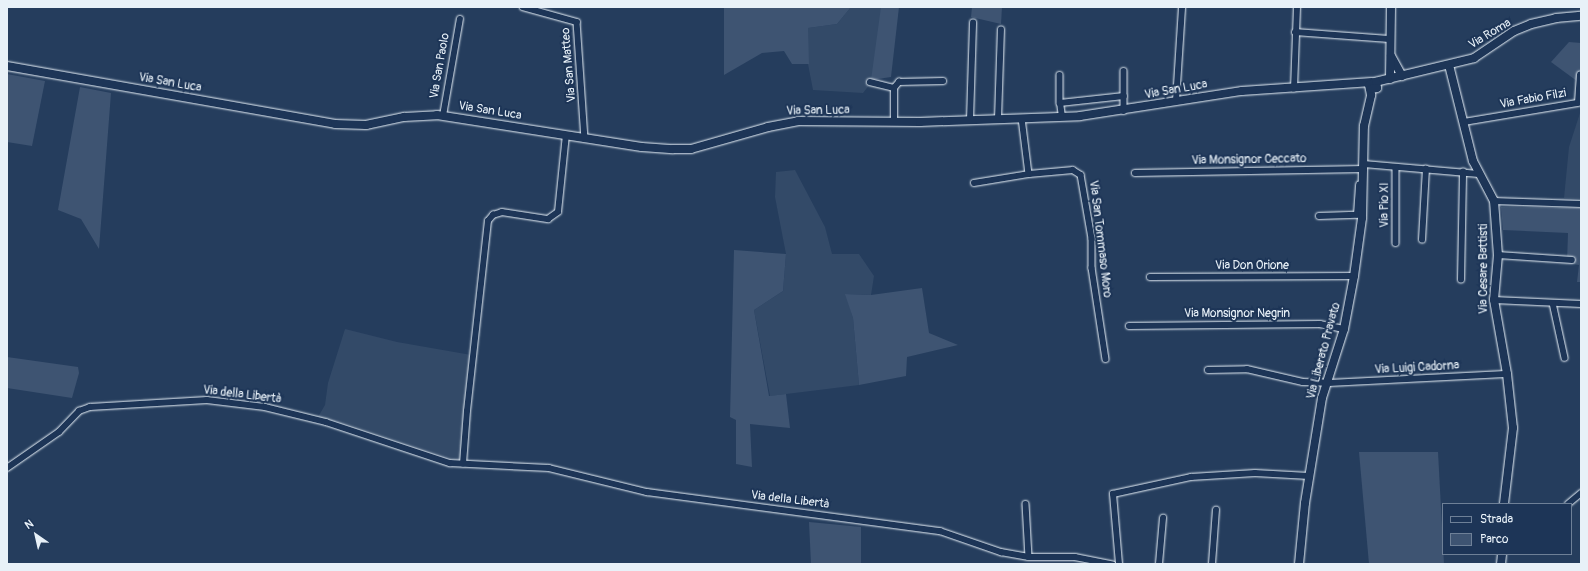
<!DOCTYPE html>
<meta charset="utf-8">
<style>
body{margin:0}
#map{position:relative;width:1588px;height:571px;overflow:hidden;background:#253d5d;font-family:Pangolin,sans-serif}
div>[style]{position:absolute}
.built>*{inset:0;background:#334a68}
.green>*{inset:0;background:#3e5472}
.roads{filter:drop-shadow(0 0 1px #e8f1f8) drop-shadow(0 0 1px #e8f1f8)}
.street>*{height:5.5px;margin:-2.75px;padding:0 2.75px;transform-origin:2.75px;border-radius:2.75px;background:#1d3557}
.secondary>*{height:8px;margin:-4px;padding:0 4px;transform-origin:4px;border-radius:4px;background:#1d3557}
span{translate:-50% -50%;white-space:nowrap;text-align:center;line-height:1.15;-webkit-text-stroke:4px #1d3557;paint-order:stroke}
.street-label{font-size:12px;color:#e8f1f8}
.frame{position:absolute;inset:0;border:8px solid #e8f1f8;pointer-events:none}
.legend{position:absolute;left:1442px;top:503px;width:130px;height:52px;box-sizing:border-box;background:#1d3557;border:1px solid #6e8097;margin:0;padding:5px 7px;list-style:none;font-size:12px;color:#e8f1f8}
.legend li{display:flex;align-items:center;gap:8px;height:20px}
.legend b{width:20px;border:1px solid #6e8097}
.north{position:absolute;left:16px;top:515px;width:40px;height:40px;-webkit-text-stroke:3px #1d3557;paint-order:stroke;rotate:326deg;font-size:11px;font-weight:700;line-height:16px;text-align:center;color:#e8f1f8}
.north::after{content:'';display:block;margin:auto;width:14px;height:18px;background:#e8f1f8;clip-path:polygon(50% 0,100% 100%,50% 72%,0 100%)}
</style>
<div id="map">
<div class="built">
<div style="clip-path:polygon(851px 7px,881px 7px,883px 10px,872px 80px,874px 79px,863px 93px,813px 90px,808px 64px,808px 28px,837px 24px)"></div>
<div style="clip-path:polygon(1581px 110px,1581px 199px,1564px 198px,1569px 147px)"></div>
<div style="clip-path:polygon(795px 170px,825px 227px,832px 254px,859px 254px,874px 276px,871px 295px,846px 294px,853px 318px,859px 385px,770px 396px,754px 310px,783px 291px,786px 254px,775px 197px,776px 172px)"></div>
<div style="clip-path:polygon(345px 329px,397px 342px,477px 356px,462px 462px,347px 424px,318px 417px,325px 405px,328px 383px)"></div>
</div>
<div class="green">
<div style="clip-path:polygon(724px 7px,851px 7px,837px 24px,808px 28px,809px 64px,792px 64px,784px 51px,762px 53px,724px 75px)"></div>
<div style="clip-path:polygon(881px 7px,899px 7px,891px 77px,871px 80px)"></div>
<div style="clip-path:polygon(972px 7px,1002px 7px,1001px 24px,971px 17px)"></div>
<div style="clip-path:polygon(1569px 42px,1581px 43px,1581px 84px,1551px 62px)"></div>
<div style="clip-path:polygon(7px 74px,45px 81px,32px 146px,7px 142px)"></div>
<div style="clip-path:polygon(80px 87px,111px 93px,99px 249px,81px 219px,58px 210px)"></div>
<div style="clip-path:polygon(1501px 207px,1581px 208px,1581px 282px,1577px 282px,1579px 265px,1567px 263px,1568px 233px,1503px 230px)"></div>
<div style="clip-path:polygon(734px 250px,786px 254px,783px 291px,754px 310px,769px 396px,786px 394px,790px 428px,750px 424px,752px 467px,736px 464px,736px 420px,730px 417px)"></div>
<div style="clip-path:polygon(922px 288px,929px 333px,958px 345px,907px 357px,906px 376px,859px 385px,853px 318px,845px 294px,871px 295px)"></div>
<div style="clip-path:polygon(7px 357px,78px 367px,79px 373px,72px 398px,7px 388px)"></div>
<div style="clip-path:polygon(1359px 452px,1438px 452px,1444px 564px,1369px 564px)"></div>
<div style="clip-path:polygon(809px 522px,861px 527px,861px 564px,811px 564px)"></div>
</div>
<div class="roads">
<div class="street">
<div style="left:523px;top:7px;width:56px;rotate:15.5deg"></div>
<div style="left:577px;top:22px;width:117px;rotate:86.1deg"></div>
<div style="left:1295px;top:32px;width:94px;rotate:4.3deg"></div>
<div style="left:1124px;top:71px;width:25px;rotate:90deg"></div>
<div style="left:1060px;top:75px;width:28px;rotate:90deg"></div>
<div style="left:870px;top:82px;width:25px;rotate:14deg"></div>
<div style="left:1294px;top:89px;width:82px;rotate:-87.9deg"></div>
<div style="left:1176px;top:101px;width:94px;rotate:-86.3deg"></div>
<div style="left:443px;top:116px;width:98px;rotate:-80.1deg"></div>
<div style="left:1062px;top:117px;width:14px;rotate:-98deg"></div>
<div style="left:1060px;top:103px;width:64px;rotate:-6.2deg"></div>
<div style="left:1124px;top:96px;width:15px;rotate:90deg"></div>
<div style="left:1022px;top:118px;width:56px;rotate:82.9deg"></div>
<div style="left:1029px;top:174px;width:44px;rotate:-5.2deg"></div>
<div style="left:1073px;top:170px;width:9px;rotate:32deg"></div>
<div style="left:1081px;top:175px;width:65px;rotate:80.2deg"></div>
<div style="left:1092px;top:239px;width:29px;rotate:90deg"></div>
<div style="left:1092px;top:268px;width:92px;rotate:81.3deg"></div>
<div style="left:998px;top:119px;width:89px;rotate:-88.1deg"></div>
<div style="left:970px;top:120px;width:97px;rotate:-88.2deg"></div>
<div style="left:894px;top:121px;width:33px;rotate:-90deg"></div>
<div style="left:894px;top:88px;width:8px;rotate:-50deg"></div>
<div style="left:899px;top:82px;width:44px;rotate:-1.3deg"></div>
<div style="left:1464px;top:122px;width:116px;rotate:-9.5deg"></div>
<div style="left:1578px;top:103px;width:28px;rotate:-86deg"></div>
<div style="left:1364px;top:164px;width:115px;rotate:5deg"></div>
<div style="left:1396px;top:167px;width:76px;rotate:90deg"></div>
<div style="left:1135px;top:173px;width:229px;rotate:-1deg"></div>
<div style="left:974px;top:183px;width:56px;rotate:-9.3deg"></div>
<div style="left:1494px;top:201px;width:87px;rotate:2deg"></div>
<div style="left:1319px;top:216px;width:38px;rotate:-2deg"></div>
<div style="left:1357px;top:215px;width:30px;rotate:-86deg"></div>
<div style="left:1422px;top:240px;width:71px;rotate:-86.8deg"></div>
<div style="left:1498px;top:255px;width:74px;rotate:3.9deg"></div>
<div style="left:1150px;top:277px;width:204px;rotate:-0.3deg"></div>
<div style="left:1461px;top:280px;width:108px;rotate:-88.9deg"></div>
<div style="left:1494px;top:300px;width:87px;rotate:2.6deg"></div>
<div style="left:1553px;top:303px;width:56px;rotate:77.7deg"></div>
<div style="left:1129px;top:326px;width:191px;rotate:-0.6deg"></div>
<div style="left:1320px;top:324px;width:25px;rotate:12deg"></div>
<div style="left:1208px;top:370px;width:39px;rotate:-1deg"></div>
<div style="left:1247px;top:369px;width:57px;rotate:13.1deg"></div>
<div style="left:1303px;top:382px;width:24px;rotate:2deg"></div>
<div style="left:1327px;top:383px;width:180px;rotate:-2.9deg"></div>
<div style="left:463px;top:464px;width:53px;rotate:-85.7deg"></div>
<div style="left:467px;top:411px;width:191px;rotate:-83.7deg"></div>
<div style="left:488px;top:221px;width:8px;rotate:-50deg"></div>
<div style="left:493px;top:215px;width:9px;rotate:-18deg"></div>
<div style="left:502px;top:212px;width:47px;rotate:8.7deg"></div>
<div style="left:548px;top:219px;width:12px;rotate:-35deg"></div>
<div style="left:558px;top:212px;width:77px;rotate:-84.1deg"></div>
<div style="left:7px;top:468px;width:63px;rotate:-34.7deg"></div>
<div style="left:59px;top:432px;width:29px;rotate:-46deg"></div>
<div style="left:79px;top:411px;width:12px;rotate:-20deg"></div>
<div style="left:90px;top:407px;width:117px;rotate:-3.4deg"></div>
<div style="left:207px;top:400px;width:58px;rotate:6.9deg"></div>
<div style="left:265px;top:407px;width:63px;rotate:13.8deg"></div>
<div style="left:326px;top:422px;width:131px;rotate:18.3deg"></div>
<div style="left:450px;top:463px;width:99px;rotate:2.9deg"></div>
<div style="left:549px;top:468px;width:101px;rotate:13.8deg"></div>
<div style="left:647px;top:492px;width:296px;rotate:7.6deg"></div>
<div style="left:940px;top:531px;width:65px;rotate:19deg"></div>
<div style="left:1001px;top:552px;width:28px;rotate:10deg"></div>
<div style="left:1029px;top:557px;width:46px"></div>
<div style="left:1075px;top:557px;width:38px;rotate:11deg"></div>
<div style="left:1026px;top:504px;width:53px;rotate:86.8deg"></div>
<div style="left:1568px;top:504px;width:17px;rotate:-40deg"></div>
<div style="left:1119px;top:564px;width:70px;rotate:-94.9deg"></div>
<div style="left:1113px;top:494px;width:80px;rotate:-12.3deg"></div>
<div style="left:1191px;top:477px;width:64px;rotate:-3.6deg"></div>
<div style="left:1255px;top:473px;width:54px;rotate:3.2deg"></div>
<div style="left:1159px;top:564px;width:46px;rotate:-85deg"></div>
<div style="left:1212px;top:564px;width:54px;rotate:-85.8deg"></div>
</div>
<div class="secondary">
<div style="left:1391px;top:56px;width:23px;rotate:61deg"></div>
<div style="left:1449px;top:65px;width:99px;rotate:76deg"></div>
<div style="left:1473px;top:161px;width:45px;rotate:62.3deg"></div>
<div style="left:1494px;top:201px;width:54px;rotate:85.8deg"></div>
<div style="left:1498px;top:255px;width:45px;rotate:95.1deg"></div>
<div style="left:1494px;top:300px;width:75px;rotate:80deg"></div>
<div style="left:1507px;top:374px;width:54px;rotate:83.7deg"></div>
<div style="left:1513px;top:428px;width:77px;rotate:96.8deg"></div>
<div style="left:7px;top:66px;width:333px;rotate:10deg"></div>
<div style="left:335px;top:124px;width:31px;rotate:2deg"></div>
<div style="left:366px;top:125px;width:39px;rotate:-12deg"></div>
<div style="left:404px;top:117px;width:33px;rotate:-3deg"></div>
<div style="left:437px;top:115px;width:207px;rotate:8.9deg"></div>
<div style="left:642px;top:147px;width:31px;rotate:4deg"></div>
<div style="left:673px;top:149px;width:18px"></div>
<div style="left:691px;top:149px;width:80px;rotate:-15.9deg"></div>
<div style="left:768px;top:127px;width:31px;rotate:-11deg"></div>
<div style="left:798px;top:121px;width:122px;rotate:0.5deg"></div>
<div style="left:920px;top:122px;width:160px;rotate:-2.1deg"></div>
<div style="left:1080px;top:116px;width:164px;rotate:-8.8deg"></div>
<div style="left:1242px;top:91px;width:130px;rotate:-4deg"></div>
<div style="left:1390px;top:79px;width:72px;rotate:-89.2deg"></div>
<div style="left:1375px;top:82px;width:102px;rotate:-13.6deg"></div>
<div style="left:1474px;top:58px;width:48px;rotate:-34deg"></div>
<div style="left:1514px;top:31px;width:18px;rotate:-22deg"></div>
<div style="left:1531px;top:24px;width:26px;rotate:-13deg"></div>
<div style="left:1556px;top:18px;width:25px;rotate:-5deg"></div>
<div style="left:1299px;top:564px;width:61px;rotate:-84.4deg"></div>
<div style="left:1305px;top:503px;width:106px;rotate:-80.8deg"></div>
<div style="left:1322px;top:398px;width:72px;rotate:-72.3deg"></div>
<div style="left:1344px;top:329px;width:54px;rotate:-79.3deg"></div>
<div style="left:1354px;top:276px;width:59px;rotate:-82.1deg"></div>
<div style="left:1362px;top:218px;width:92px;rotate:-88.8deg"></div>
<div style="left:1364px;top:126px;width:32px;rotate:-77deg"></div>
<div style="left:1371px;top:95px;width:10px;rotate:-101deg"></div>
<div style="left:1369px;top:85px;width:8px;rotate:-23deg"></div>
<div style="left:1376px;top:82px;width:6px;rotate:81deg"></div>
<div style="left:1377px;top:88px;width:6px;rotate:171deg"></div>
<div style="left:1501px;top:564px;width:10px;rotate:-84deg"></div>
</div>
</div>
<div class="street-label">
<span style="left:1490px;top:34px;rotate:-31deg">Via Roma</span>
<span style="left:569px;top:65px;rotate:-95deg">Via San Matteo</span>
<span style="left:440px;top:66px;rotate:-80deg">Via San Paolo</span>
<span style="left:170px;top:83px;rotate:10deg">Via San Luca</span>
<span style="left:1176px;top:90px;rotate:-10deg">Via San Luca</span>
<span style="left:1533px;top:99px;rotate:-10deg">Via Fabio Filzi</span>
<span style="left:490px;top:111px;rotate:9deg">Via San Luca</span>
<span style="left:818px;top:111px;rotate:-1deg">Via San Luca</span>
<span style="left:1249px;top:160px;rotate:-1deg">Via Monsignor Ceccato</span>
<span style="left:1385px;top:205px;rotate:-90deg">Via Pio XI</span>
<span style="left:1100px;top:239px;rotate:83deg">Via San Tommaso Moro</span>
<span style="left:1252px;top:266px">Via Don Orione</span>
<span style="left:1484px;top:269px;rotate:-90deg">Via Cesare Battisti</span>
<span style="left:1237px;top:314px">Via Monsignor Negrin</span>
<span style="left:1324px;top:351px;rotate:-75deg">Via Liberato Pravato</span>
<span style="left:1417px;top:368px;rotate:-3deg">Via Luigi Cadorna</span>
<span style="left:242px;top:395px;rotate:7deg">Via della Libertà</span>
<span style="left:790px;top:500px;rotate:7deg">Via della Libertà</span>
</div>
<div class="frame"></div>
<ul class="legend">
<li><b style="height:5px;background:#1d3557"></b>Strada</li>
<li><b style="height:11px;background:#3e5472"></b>Parco</li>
</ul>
<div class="north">N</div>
</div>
